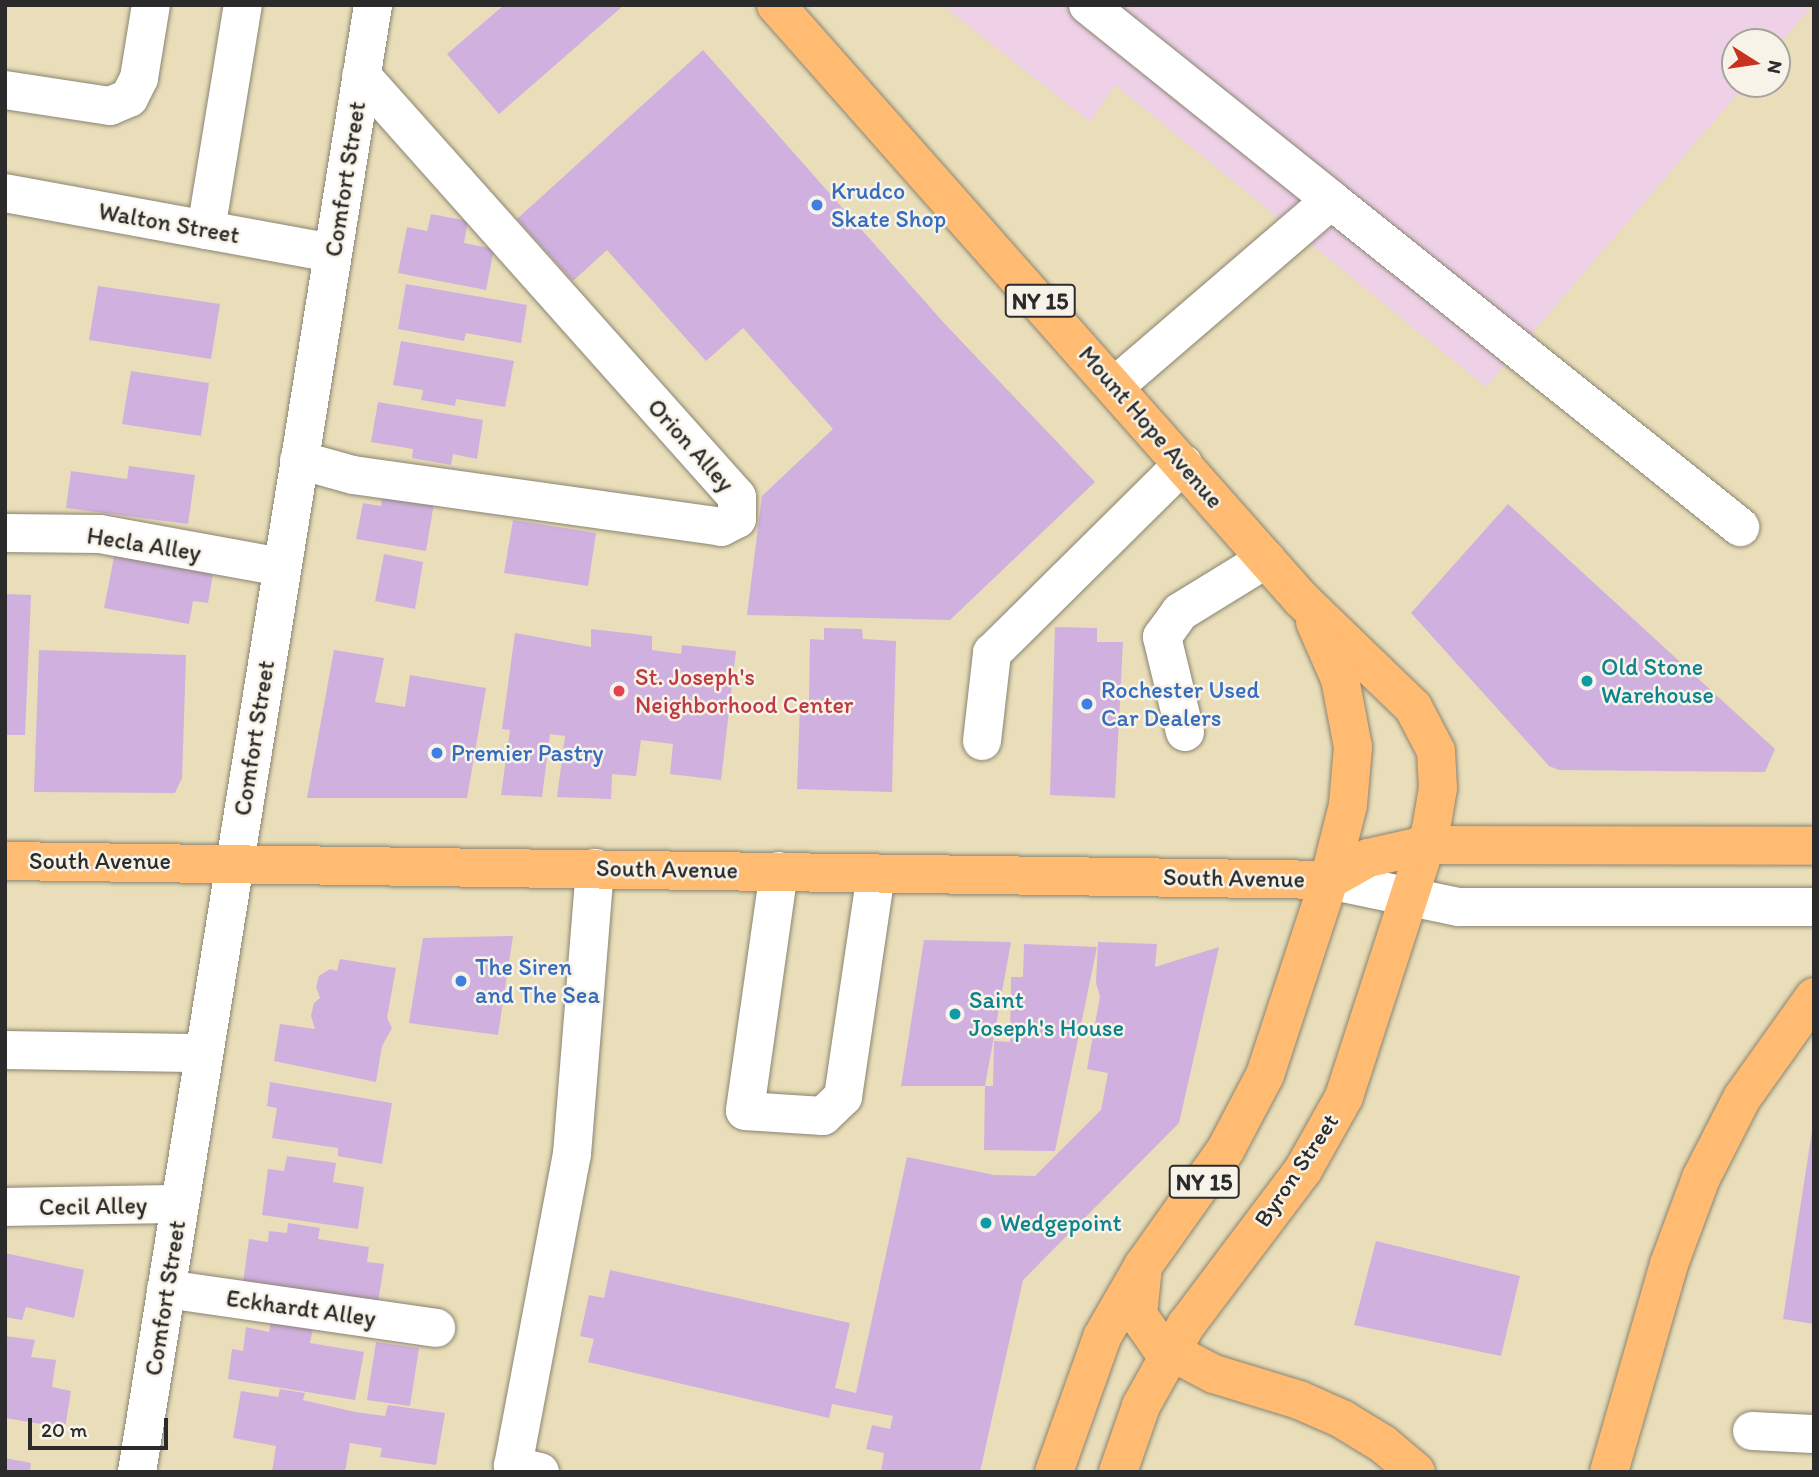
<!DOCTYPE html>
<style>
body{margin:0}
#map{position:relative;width:1819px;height:1477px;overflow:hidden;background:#e9deb9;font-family:Itim,sans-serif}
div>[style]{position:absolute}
.built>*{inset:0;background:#eed0e7}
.building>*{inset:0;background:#d0b0df}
.roads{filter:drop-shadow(0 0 2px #8a8472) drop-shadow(0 0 2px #8a8472)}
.minor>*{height:38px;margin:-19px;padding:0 19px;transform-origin:19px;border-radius:19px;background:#fff}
.major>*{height:38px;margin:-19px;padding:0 19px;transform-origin:19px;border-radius:19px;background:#febb71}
.highway>*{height:38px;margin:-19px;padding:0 19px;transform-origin:19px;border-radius:19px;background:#febb71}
.dots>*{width:19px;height:19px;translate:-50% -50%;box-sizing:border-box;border:4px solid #f7f3e8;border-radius:50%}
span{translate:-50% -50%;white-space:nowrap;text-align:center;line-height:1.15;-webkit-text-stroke:5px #f7f3e8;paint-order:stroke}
.shield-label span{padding:2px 5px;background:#f7f3e8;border:2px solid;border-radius:5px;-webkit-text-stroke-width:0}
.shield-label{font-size:23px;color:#2b2b2b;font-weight:700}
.street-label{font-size:24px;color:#2b2b2b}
.shop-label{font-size:24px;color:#366cbe}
.left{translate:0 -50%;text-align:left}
.culture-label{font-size:24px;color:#0d838f}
.health-label{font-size:24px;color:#be3a42}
.frame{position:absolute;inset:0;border:7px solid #2b2b2b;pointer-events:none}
.north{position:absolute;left:1721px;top:28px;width:70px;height:70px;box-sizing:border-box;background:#f7f3e8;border:2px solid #a5a39c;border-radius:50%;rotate:102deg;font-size:19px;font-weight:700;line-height:28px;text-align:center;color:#2b2b2b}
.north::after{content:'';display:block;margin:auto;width:24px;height:32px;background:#c8321e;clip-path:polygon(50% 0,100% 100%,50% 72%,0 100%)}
.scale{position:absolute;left:28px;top:1418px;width:140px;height:32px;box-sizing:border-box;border:4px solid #2b2b2b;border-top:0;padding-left:9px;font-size:21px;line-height:24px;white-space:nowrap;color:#2b2b2b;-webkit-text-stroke:5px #f7f3e8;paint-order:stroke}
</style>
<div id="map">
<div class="built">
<div style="clip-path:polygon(942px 5px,1813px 5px,1777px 47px,1777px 42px,1735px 42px,1735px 84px,1746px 84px,1486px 387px,1115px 85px,1090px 122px)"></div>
</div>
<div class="building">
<div style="clip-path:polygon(504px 5px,624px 5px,499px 114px,447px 54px)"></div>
<div style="clip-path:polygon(703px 50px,944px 323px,1095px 482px,950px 620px,747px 615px,762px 496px,833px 429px,743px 328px,706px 361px,607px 250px,573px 281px,517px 219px)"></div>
<div style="clip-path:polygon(431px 214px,468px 221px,464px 243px,494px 249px,486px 290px,398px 273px,407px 227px,427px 231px)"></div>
<div style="clip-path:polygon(406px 284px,527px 305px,521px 343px,466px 333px,464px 341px,398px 329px)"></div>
<div style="clip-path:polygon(98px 286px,220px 304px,211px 359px,89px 340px)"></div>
<div style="clip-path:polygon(401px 341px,514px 361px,505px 407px,456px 399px,455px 406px,421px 400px,423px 390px,393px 385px)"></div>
<div style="clip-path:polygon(131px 371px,209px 383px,201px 436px,122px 424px)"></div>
<div style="clip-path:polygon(378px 402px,483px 420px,477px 459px,453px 454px,451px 465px,412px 458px,413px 449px,371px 442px)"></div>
<div style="clip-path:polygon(129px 466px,195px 475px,188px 524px,66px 508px,71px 471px,127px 479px)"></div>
<div style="clip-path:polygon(383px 493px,434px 503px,426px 551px,356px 539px,363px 503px,381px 506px)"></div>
<div style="clip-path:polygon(1508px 504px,1775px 749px,1765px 772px,1559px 770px,1549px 766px,1411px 613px)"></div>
<div style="clip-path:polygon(513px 520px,596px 533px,588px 586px,504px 573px)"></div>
<div style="clip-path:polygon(116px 547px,213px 574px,208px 603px,193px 601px,189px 624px,104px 608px)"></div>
<div style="clip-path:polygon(384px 554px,423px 562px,415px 609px,375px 601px)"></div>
<div style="clip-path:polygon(5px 594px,31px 595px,25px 735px,5px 735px)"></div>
<div style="clip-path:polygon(1055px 627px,1097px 628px,1097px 642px,1123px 642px,1115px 798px,1050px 795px)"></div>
<div style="clip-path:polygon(824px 628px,862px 629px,863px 639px,896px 641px,892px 792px,797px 789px,800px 706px,809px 705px,810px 639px,824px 640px)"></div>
<div style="clip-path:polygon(591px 629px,652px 636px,652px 650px,681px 654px,682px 645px,736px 651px,721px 780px,670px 774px,673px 744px,641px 740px,636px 776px,612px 774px,611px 799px,557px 797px,565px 736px,550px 734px,542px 797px,501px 795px,510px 730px,502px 729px,515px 633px,591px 647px)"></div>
<div style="clip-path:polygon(39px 650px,186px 655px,182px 778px,175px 793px,34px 792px)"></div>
<div style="clip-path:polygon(334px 650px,384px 658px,375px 702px,405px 707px,410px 675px,486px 688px,467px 798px,307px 798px)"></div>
<div style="clip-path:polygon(513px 936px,498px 1035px,409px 1023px,423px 938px)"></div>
<div style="clip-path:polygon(924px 940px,1011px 942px,985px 1086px,901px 1086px)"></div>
<div style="clip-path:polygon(1098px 942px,1157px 944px,1155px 967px,1219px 947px,1179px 1123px,1023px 1280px,980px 1472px,881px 1472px,884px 1453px,866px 1449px,872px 1425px,890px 1429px,893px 1416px,832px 1404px,829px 1418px,588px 1362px,594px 1339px,580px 1336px,589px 1295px,604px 1298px,610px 1270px,850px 1323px,835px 1388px,856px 1393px,907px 1157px,994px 1175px,1035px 1176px,1101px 1110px,1108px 1073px,1087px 1069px,1100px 996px,1096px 983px)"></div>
<div style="clip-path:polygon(1024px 944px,1097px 947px,1055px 1151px,984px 1150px,985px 1086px,993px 1086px,994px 1041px,1010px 1042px,1011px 977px,1023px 977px)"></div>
<div style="clip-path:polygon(340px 959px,396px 968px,387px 1018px,392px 1028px,382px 1046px,376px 1082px,274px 1061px,280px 1024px,315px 1029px,311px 1016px,314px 1003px,320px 998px,316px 987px,319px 976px,330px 969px,337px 971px)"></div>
<div style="clip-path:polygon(270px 1082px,392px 1103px,382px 1164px,338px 1156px,338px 1148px,272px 1138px,277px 1108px,267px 1106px)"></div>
<div style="clip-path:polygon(1812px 1131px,1814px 1132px,1814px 1324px,1783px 1319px)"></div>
<div style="clip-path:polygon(287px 1156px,336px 1163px,333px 1182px,364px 1187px,358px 1229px,262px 1215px,268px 1169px,284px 1171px)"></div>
<div style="clip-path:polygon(288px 1223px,320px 1228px,318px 1239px,369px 1247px,367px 1262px,384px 1264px,378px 1303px,243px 1283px,249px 1239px,268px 1242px,269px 1231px,287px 1233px)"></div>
<div style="clip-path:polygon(1376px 1241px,1520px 1276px,1501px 1356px,1354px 1325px)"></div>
<div style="clip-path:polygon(5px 1253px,84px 1270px,74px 1318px,26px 1307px,22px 1320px,5px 1317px)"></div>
<div style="clip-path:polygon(271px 1320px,313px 1328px,310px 1343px,364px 1352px,355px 1400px,228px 1379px,232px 1349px,243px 1351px,246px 1327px,269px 1332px)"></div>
<div style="clip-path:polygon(5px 1336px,35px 1340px,31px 1357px,56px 1360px,52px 1387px,71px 1391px,65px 1428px,5px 1418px)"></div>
<div style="clip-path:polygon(376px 1342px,419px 1348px,410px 1406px,367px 1400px)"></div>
<div style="clip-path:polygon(280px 1389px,305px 1393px,303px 1400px,355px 1412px,385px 1416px,388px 1405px,445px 1413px,436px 1465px,380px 1457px,382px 1448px,350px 1443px,345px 1472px,272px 1472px,276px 1446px,233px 1438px,241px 1391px,278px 1397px)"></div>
<div style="clip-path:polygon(5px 1458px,31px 1463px,30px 1472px,5px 1472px)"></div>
</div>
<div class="roads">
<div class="minor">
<div style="left:1088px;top:5px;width:312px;rotate:38.7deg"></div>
<div style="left:5px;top:90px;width:106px;rotate:8.7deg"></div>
<div style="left:110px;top:106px;width:21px;rotate:-23deg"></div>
<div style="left:129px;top:98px;width:22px;rotate:-63deg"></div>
<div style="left:139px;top:78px;width:74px;rotate:-80.7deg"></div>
<div style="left:5px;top:193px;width:333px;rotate:10.4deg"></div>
<div style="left:206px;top:230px;width:228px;rotate:-80.7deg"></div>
<div style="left:1115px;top:386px;width:285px;rotate:-40.7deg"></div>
<div style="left:1331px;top:200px;width:524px;rotate:38.64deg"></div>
<div style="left:299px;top:460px;width:56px;rotate:15.5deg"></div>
<div style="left:353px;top:475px;width:372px;rotate:8deg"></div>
<div style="left:721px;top:527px;width:18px;rotate:-27deg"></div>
<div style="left:737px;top:519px;width:22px;rotate:-90deg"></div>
<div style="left:737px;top:497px;width:565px;rotate:-131.7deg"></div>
<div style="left:5px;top:533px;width:95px;rotate:0.6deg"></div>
<div style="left:100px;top:534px;width:185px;rotate:10.3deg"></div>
<div style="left:1185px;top:732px;width:98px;rotate:-103.6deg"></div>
<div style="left:1162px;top:637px;width:31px;rotate:-54deg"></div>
<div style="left:1180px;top:612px;width:101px;rotate:-31.6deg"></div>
<div style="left:982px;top:741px;width:89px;rotate:-83.5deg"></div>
<div style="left:992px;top:653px;width:269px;rotate:-44.7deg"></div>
<div style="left:779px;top:871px;width:242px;rotate:98.1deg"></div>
<div style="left:745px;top:1111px;width:78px;rotate:3.7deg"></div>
<div style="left:823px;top:1116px;width:28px;rotate:-44deg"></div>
<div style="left:843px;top:1097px;width:226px;rotate:-81.6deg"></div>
<div style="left:1329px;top:880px;width:132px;rotate:11.8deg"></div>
<div style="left:1458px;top:907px;width:356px"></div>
<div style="left:5px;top:1050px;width:199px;rotate:0.9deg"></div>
<div style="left:5px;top:1207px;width:175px;rotate:-1deg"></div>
<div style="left:166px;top:1289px;width:273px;rotate:8.2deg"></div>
<div style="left:1752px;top:1431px;width:62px;rotate:2.8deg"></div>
<div style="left:137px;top:1472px;width:1486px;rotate:-80.86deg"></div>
<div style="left:540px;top:1472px;width:28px;rotate:-167deg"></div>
<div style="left:513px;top:1466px;width:318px;rotate:-79.3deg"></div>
<div style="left:572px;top:1154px;width:287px;rotate:-85.4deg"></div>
</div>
<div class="major">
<div style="left:776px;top:5px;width:793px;rotate:48.53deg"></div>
<div style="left:1301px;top:599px;width:156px;rotate:44deg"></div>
<div style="left:1413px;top:707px;width:50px;rotate:62.4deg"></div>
<div style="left:1436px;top:751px;width:37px;rotate:87deg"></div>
<div style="left:1438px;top:788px;width:42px;rotate:99.7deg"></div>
<div style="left:1431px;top:829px;width:282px;rotate:108deg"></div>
<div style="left:1344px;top:1097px;width:84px;rotate:119.3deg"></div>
<div style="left:1303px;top:1170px;width:194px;rotate:127deg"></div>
<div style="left:1186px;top:1325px;width:93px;rotate:119.1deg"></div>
<div style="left:1141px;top:1406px;width:70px;rotate:109.2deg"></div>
<div style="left:5px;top:861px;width:1324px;rotate:0.82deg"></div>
<div style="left:1329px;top:880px;width:45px;rotate:-29.4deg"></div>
<div style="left:1368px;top:858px;width:59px;rotate:-12.6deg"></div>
<div style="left:1426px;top:845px;width:388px;rotate:0.1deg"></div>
<div style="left:1054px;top:1472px;width:143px;rotate:-70.4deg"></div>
<div style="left:1102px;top:1337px;width:82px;rotate:-60deg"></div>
<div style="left:1143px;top:1266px;width:143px;rotate:-54.6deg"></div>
<div style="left:1226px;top:1149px;width:84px;rotate:-62.2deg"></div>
<div style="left:1265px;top:1075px;width:205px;rotate:-71.8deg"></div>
<div style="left:1329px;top:880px;width:77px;rotate:-75.8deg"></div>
<div style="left:1348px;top:805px;width:58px;rotate:-85.1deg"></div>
<div style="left:1353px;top:747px;width:69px;rotate:-100.8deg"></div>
<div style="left:1340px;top:679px;width:62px;rotate:-113.7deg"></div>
</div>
<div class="highway">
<div style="left:1143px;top:1266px;width:49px;rotate:95.8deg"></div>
<div style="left:1138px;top:1315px;width:38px;rotate:55deg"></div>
<div style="left:1160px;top:1346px;width:61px;rotate:27.4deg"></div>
<div style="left:1214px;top:1374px;width:89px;rotate:17deg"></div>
<div style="left:1299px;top:1400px;width:47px;rotate:23.8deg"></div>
<div style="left:1342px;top:1419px;width:48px;rotate:31.4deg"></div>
<div style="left:1383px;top:1444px;width:43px;rotate:40.3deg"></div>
<div style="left:1609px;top:1472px;width:216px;rotate:-73.9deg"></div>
<div style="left:1669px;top:1264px;width:92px;rotate:-69.6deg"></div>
<div style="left:1701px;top:1178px;width:90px;rotate:-62.9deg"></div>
<div style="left:1742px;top:1098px;width:124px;rotate:-54.5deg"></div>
</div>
</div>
<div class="dots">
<div style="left:817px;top:205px;background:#3f7fe0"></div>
<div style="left:1587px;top:681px;background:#0f9aa8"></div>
<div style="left:619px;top:691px;background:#e0444e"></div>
<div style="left:1087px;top:704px;background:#3f7fe0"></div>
<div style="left:437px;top:753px;background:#3f7fe0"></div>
<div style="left:461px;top:981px;background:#3f7fe0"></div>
<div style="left:955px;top:1014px;background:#0f9aa8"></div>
<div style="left:986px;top:1223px;background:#0f9aa8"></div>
</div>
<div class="shield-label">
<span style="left:1040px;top:301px">NY 15</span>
<span style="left:1204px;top:1182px">NY 15</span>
</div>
<div class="street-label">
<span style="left:345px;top:179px;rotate:-81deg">Comfort Street</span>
<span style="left:169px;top:223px;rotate:10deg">Walton Street</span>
<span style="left:1151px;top:427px;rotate:49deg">Mount Hope Avenue</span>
<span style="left:691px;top:445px;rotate:48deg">Orion Alley</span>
<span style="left:144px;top:544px;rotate:9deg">Hecla Alley</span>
<span style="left:254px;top:738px;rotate:-81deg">Comfort Street</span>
<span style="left:100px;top:861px">South Avenue</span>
<span style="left:667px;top:869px;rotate:1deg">South Avenue</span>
<span style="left:1234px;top:878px;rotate:1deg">South Avenue</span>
<span style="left:1296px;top:1170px;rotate:-56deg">Byron Street</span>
<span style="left:93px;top:1206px;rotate:-1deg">Cecil Alley</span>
<span style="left:165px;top:1298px;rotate:-81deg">Comfort Street</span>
<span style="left:301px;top:1308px;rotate:8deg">Eckhardt Alley</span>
</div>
<div class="shop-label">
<span class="left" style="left:831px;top:205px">Krudco<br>Skate Shop</span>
<span class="left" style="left:1101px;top:704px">Rochester Used<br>Car Dealers</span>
<span class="left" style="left:451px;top:753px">Premier Pastry</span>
<span class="left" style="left:475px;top:981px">The Siren<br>and The Sea</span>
</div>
<div class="culture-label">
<span class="left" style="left:1601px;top:681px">Old Stone<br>Warehouse</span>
<span class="left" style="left:969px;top:1014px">Saint<br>Joseph's House</span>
<span class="left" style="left:1000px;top:1223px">Wedgepoint</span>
</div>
<div class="health-label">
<span class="left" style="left:635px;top:691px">St. Joseph's<br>Neighborhood Center</span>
</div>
<div class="frame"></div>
<div class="north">N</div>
<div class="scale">20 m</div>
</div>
